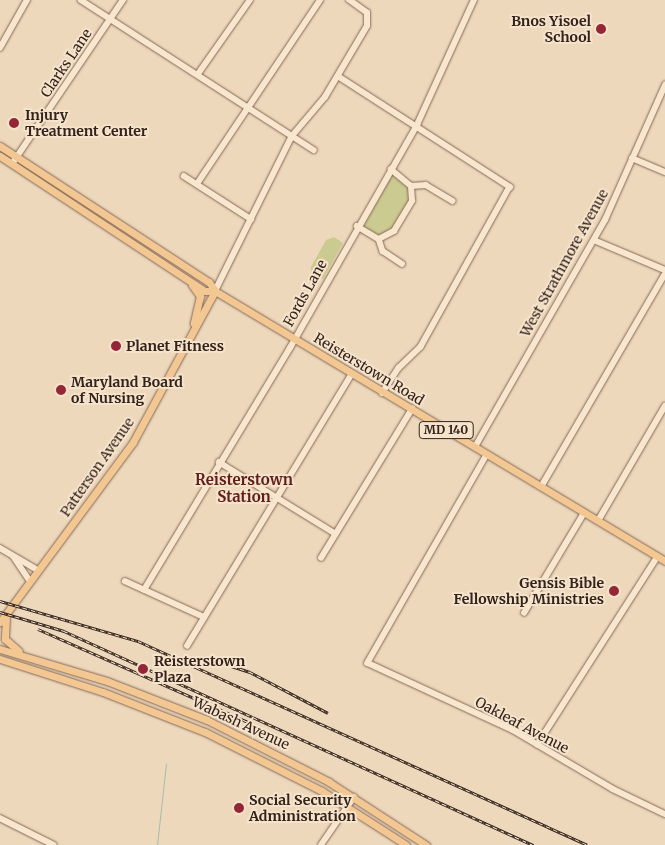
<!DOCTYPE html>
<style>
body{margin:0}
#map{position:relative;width:665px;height:845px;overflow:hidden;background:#edd8bc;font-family:Merriweather,serif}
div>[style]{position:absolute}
.green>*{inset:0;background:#cbca90}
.stream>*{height:1px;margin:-0.5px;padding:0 0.5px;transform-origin:0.5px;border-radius:0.5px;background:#a0beb1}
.roads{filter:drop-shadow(0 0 1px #856856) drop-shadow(0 0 1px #856856)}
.minor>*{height:5.5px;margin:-2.75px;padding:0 2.75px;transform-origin:2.75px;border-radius:2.75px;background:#f9e6ce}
.major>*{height:7px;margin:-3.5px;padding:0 3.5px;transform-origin:3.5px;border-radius:3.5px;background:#f2c792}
.rail>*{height:3px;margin-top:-1.5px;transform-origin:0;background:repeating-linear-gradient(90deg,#f5e3cb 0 4px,#33231b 0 8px);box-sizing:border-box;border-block:1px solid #33231b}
.dots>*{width:14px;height:14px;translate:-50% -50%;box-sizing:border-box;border:2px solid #f5e3cb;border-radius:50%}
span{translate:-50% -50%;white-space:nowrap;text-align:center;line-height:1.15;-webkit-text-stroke:4px #f5e3cb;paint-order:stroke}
.shield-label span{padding:1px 4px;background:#f5e3cb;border:1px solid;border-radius:4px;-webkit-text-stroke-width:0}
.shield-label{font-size:12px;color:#33231b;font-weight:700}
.poi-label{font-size:14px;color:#33231b;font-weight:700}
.right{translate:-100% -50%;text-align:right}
.left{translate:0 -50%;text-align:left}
.street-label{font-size:14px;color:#33231b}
.neighbourhood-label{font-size:15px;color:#601f1a;font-weight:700}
</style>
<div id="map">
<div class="green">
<div style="clip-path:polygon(393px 172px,408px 186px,410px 201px,388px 235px,380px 237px,363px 227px)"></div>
<div style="clip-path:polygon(334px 237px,343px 243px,323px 279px,311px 272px,311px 267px,326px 240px)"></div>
</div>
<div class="stream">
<div style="left:157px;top:845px;width:82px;rotate:-83.7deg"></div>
</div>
<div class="roads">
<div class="minor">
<div style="left:81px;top:0;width:277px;rotate:32.8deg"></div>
<div style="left:0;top:48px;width:55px;rotate:-60.6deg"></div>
<div style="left:198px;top:74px;width:90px;rotate:-54.9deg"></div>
<div style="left:338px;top:76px;width:205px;rotate:32.8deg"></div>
<div style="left:510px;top:187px;width:183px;rotate:119.1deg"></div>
<div style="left:421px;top:347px;width:30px;rotate:136deg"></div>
<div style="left:399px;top:368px;width:30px;rotate:123deg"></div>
<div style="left:632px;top:158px;width:36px;rotate:23deg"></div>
<div style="left:12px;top:164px;width:198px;rotate:-55.9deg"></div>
<div style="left:391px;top:169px;width:26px;rotate:40deg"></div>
<div style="left:411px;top:186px;width:15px;rotate:-4deg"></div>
<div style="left:426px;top:185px;width:31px;rotate:31deg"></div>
<div style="left:184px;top:176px;width:80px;rotate:32.7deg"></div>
<div style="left:197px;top:184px;width:221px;rotate:-56.2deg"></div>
<div style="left:357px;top:226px;width:26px;rotate:31deg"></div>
<div style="left:379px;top:239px;width:13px;rotate:72deg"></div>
<div style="left:383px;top:251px;width:23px;rotate:34deg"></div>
<div style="left:379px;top:239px;width:17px;rotate:-28deg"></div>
<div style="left:394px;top:231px;width:35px;rotate:-59deg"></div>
<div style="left:412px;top:201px;width:15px;rotate:-94deg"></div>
<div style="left:594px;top:240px;width:77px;rotate:22.9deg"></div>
<div style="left:215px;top:291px;width:173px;rotate:-63.6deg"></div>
<div style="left:292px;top:136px;width:51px;rotate:-49.8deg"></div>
<div style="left:325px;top:97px;width:82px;rotate:-59.4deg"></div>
<div style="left:367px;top:26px;width:13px;rotate:-90deg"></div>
<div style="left:367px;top:13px;width:22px;rotate:-144deg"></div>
<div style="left:475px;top:447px;width:262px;rotate:-60.2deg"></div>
<div style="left:605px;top:220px;width:148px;rotate:-66deg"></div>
<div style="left:487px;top:455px;width:240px;rotate:119.8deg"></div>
<div style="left:368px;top:663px;width:160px;rotate:24.8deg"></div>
<div style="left:513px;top:730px;width:116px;rotate:30.5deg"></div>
<div style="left:613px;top:789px;width:58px;rotate:25.7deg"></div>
<div style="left:219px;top:462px;width:137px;rotate:31.6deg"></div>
<div style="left:541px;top:487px;width:246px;rotate:-59.8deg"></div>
<div style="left:598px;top:521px;width:133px;rotate:-59.8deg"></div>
<div style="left:0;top:548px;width:44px;rotate:30.1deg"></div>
<div style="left:14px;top:557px;width:29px;rotate:56deg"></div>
<div style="left:321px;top:558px;width:175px;rotate:-58.6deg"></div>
<div style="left:125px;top:581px;width:87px;rotate:24.5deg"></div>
<div style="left:144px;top:590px;width:283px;rotate:-58.9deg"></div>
<div style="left:290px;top:348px;width:257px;rotate:-60.3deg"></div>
<div style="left:417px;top:125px;width:137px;rotate:-65.5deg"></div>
<div style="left:524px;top:613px;width:117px;rotate:-59deg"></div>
<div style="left:187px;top:646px;width:318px;rotate:-58.8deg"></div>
<div style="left:537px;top:745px;width:223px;rotate:-57.4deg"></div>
<div style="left:0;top:818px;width:60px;rotate:26.6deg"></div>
<div style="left:321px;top:845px;width:58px;rotate:-55.5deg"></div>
</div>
<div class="major">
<div style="left:0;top:146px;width:249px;rotate:33.1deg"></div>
<div style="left:209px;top:282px;width:11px;rotate:56deg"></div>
<div style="left:215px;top:291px;width:525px;rotate:30.96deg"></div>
<div style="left:0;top:156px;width:245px;rotate:33.4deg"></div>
<div style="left:205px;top:291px;width:10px"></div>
<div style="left:192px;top:285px;width:14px;rotate:54deg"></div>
<div style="left:200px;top:296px;width:28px;rotate:103deg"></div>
<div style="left:6px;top:617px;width:22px;rotate:93deg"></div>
<div style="left:5px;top:639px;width:18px;rotate:41deg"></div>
<div style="left:0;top:622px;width:224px;rotate:-53.5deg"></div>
<div style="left:133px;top:442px;width:172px;rotate:-61.5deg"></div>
<div style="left:0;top:649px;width:112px;rotate:16.7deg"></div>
<div style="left:107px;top:681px;width:107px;rotate:21.3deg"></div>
<div style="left:207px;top:720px;width:137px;rotate:26.9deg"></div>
<div style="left:329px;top:782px;width:116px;rotate:33deg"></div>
<div style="left:0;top:659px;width:108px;rotate:17.8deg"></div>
<div style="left:103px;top:692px;width:110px;rotate:21.4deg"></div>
<div style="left:205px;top:732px;width:131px;rotate:26.8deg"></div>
<div style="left:322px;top:791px;width:100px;rotate:32.7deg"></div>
</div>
</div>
<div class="rail">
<div style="left:0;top:601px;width:144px;rotate:16.2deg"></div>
<div style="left:138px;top:641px;width:493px;rotate:24.4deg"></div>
<div style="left:0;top:612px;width:67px;rotate:16.5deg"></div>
<div style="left:64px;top:631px;width:516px;rotate:24.53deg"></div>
<div style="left:38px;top:629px;width:232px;rotate:23.9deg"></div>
<div style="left:210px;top:659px;width:42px;rotate:18deg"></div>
<div style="left:250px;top:672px;width:88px;rotate:27.7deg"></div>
</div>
<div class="dots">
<div style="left:601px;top:29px;background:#942635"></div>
<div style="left:14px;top:123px;background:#942635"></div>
<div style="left:116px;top:346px;background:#942635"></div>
<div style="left:61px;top:390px;background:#942635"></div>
<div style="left:614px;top:591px;background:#942635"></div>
<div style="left:143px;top:669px;background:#942635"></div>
<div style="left:239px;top:808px;background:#942635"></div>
</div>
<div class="shield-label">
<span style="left:446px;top:430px">MD 140</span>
</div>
<div class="poi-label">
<span class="right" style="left:591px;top:29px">Bnos Yisoel<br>School</span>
<span class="left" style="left:25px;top:123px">Injury<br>Treatment Center</span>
<span class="left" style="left:126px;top:346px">Planet Fitness</span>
<span class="left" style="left:71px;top:390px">Maryland Board<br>of Nursing</span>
<span class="right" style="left:604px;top:591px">Gensis Bible<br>Fellowship Ministries</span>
<span class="left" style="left:154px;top:669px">Reisterstown<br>Plaza</span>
<span class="left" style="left:249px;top:808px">Social Security<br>Administration</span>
</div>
<div class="street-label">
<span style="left:66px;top:63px;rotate:-56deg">Clarks Lane</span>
<span style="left:564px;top:263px;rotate:-61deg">West Strathmore Avenue</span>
<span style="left:305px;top:293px;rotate:-61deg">Fords Lane</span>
<span style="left:369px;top:369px;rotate:31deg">Reisterstown Road</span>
<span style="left:97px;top:467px;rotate:-55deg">Patterson Avenue</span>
<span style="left:241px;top:723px;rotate:25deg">Wabash Avenue</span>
<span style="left:522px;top:725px;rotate:28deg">Oakleaf Avenue</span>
</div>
<div class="neighbourhood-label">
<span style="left:244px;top:488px">Reisterstown<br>Station</span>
</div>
</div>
